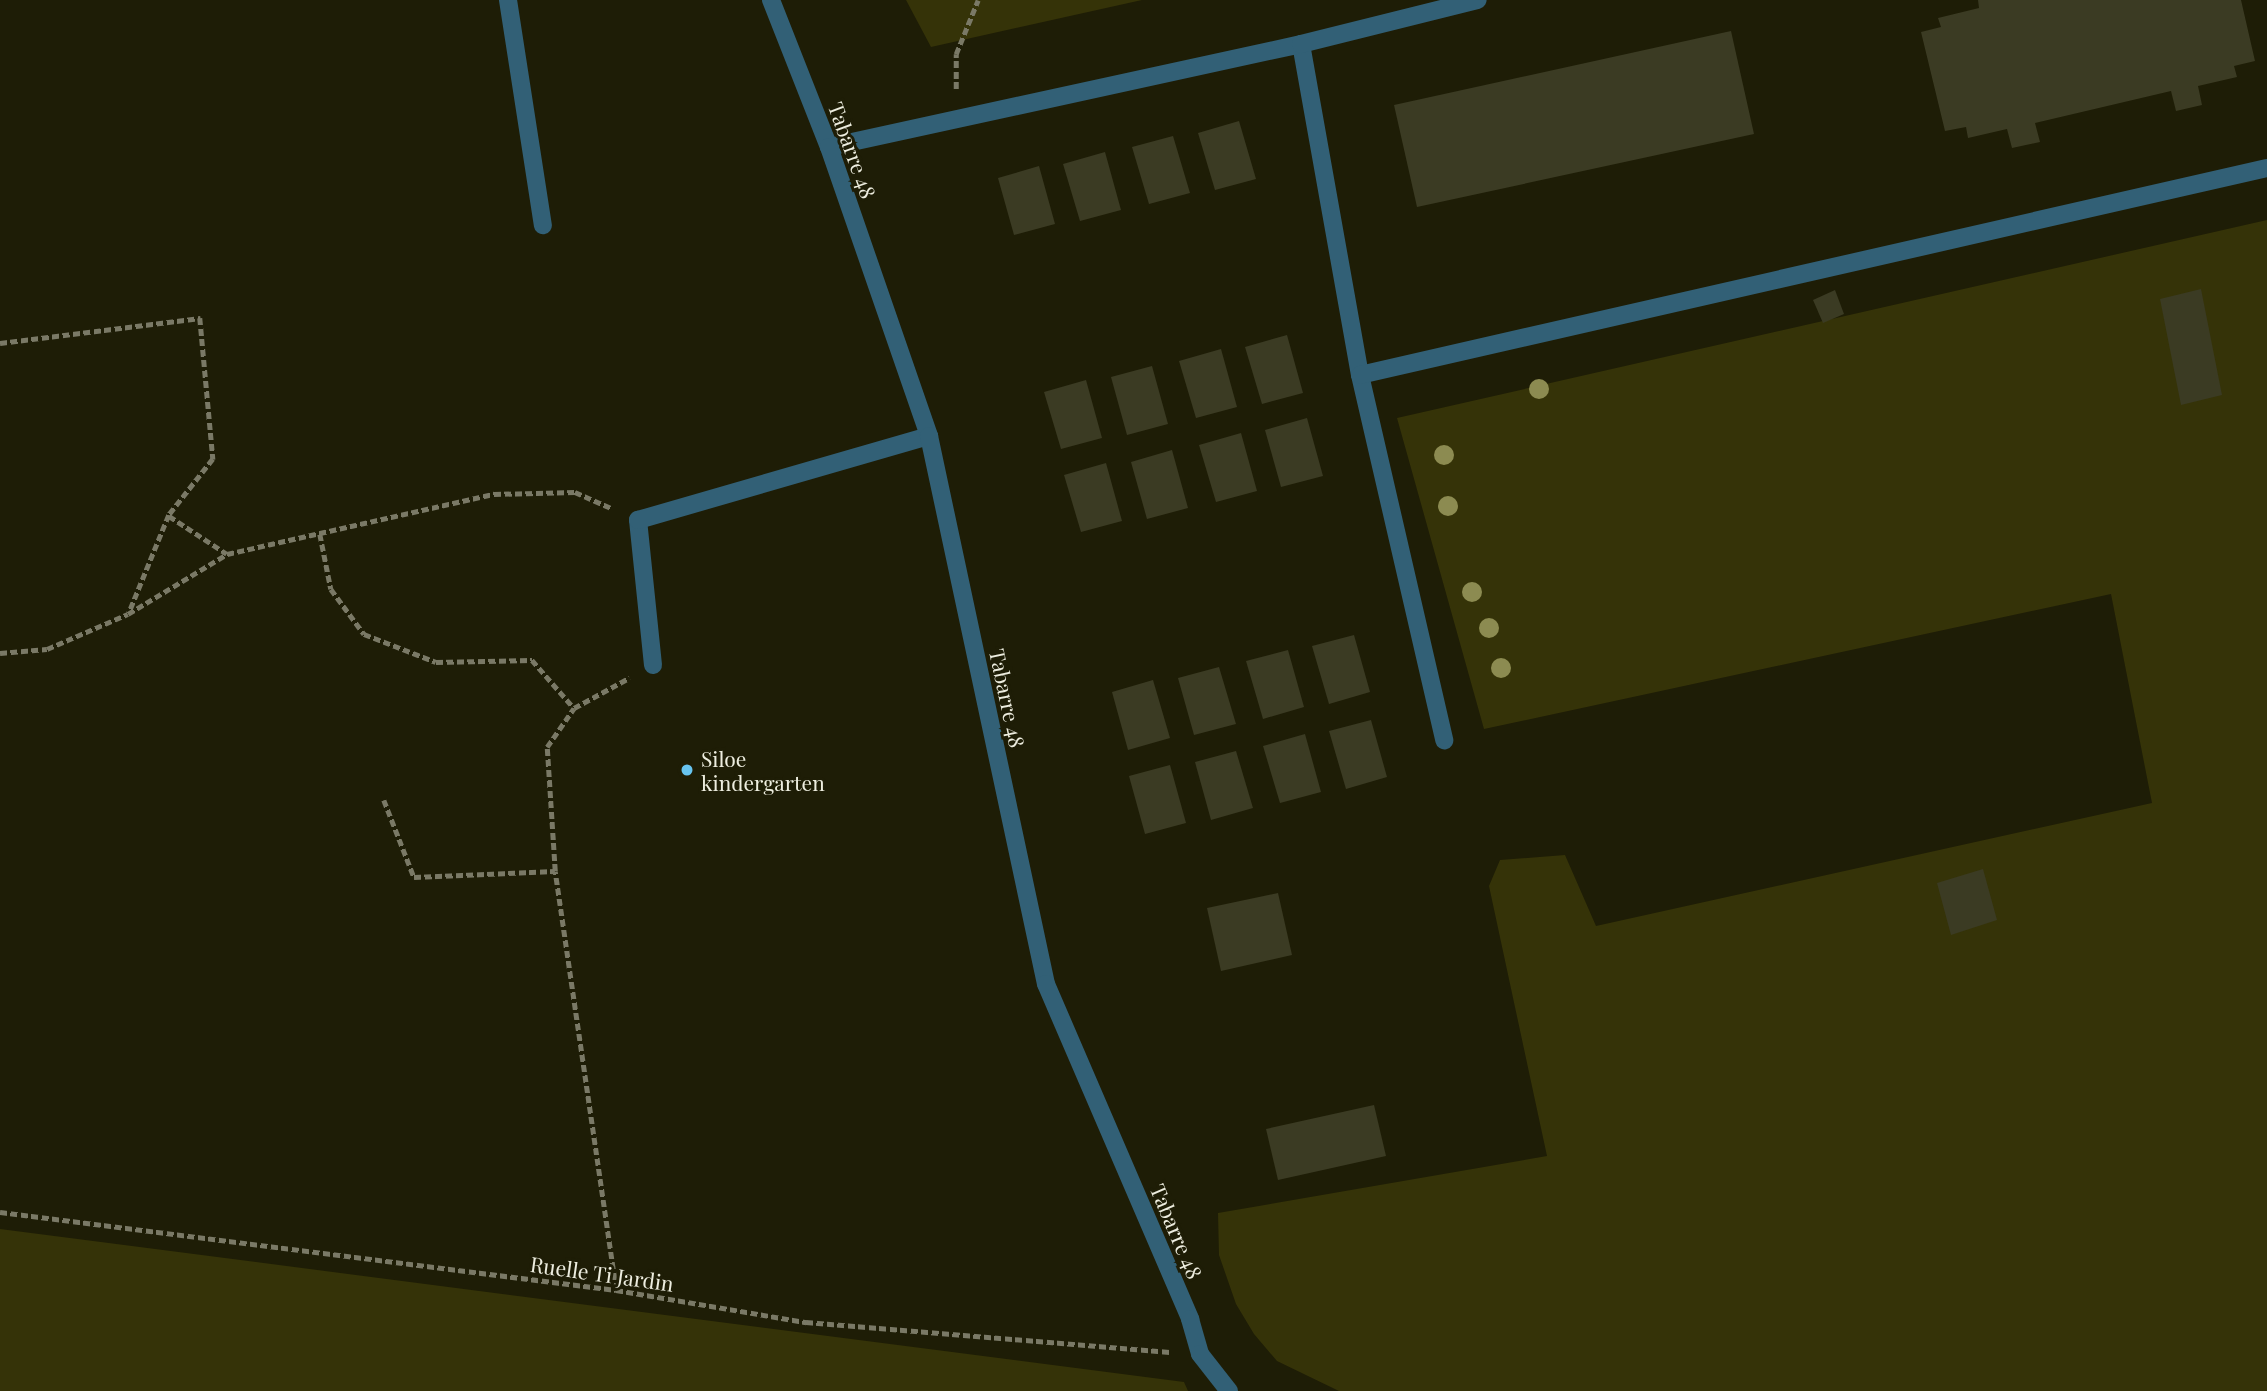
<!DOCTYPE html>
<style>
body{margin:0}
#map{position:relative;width:2267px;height:1391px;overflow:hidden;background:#1e1d06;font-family:"Playfair Display",serif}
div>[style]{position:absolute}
.green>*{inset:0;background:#353308}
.building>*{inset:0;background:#3b3b23}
.path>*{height:4.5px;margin-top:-2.25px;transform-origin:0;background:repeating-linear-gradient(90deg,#7a7966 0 7px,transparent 0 10.5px)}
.service>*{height:18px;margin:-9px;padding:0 9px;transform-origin:9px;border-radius:9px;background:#326076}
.minor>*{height:18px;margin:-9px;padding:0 9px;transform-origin:9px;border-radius:9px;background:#326076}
.tertiary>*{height:18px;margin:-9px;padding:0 9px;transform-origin:9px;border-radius:9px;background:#326076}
.trees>*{width:20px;height:20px;margin:-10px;border-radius:50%;background:#8c8b51}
.dots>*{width:19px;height:19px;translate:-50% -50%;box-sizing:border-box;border:4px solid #1e1d06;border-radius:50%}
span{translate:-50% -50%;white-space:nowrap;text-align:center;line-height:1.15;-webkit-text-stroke:6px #1e1d06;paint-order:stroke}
.street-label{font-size:21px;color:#ededdf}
.poi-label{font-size:21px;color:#ededdf}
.left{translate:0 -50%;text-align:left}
</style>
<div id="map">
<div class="green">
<div style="clip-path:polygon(906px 0,1142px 0,931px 47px)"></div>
<div style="clip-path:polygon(2267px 220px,2267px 1391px,1339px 1391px,1277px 1361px,1254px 1334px,1236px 1304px,1219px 1255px,1218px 1213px,1547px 1156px,1489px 886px,1500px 860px,1565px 855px,1596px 926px,2152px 803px,2111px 594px,1484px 729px,1397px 418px)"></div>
<div style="clip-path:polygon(0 1229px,1184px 1382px,1188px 1391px,0 1391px)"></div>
</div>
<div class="building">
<div style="clip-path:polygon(1978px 0,2241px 0,2255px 61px,2234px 66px,2237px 77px,2198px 86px,2202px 105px,2176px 111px,2171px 91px,2035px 123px,2040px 142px,2012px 148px,2007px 129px,1968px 138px,1966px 127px,1945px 131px,1921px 32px,1941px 27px,1938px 18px,1979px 8px)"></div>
<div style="clip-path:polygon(1731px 31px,1754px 134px,1417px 207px,1394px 105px)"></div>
<div style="clip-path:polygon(1239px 121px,1256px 179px,1215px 190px,1198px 133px)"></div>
<div style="clip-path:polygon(1173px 136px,1190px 193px,1149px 204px,1132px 147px)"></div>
<div style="clip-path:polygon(1105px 152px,1121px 210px,1080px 221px,1063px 164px)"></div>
<div style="clip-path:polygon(1039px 166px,1055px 224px,1014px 235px,998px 178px)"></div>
<div style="clip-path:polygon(2201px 289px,2222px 395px,2181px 405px,2160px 299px)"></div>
<div style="clip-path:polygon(1835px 290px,1844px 314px,1823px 323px,1813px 300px)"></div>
<div style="clip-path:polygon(1287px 335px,1303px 393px,1262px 404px,1245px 347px)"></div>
<div style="clip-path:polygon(1221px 349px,1237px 407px,1196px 418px,1179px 361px)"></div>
<div style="clip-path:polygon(1152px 366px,1168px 424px,1127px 435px,1111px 377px)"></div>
<div style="clip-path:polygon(1086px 380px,1102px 438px,1061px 449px,1044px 392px)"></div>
<div style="clip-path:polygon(1307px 418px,1323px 476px,1281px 487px,1265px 430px)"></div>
<div style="clip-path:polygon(1241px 433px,1257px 491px,1216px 502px,1199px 445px)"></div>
<div style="clip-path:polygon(1172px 450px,1188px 508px,1147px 519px,1131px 462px)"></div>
<div style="clip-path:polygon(1106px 463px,1122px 521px,1081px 532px,1064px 475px)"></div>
<div style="clip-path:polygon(1354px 635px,1370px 692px,1329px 704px,1312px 646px)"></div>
<div style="clip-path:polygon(1288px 650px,1304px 707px,1263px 719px,1246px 661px)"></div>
<div style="clip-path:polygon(1219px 667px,1236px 724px,1194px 735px,1178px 678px)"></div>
<div style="clip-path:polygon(1153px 680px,1170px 738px,1128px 750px,1112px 692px)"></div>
<div style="clip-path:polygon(1371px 720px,1387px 777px,1346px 789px,1329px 731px)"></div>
<div style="clip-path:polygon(1305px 734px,1321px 792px,1280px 803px,1263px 746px)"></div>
<div style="clip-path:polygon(1236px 751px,1253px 808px,1211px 820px,1195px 762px)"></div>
<div style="clip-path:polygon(1170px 765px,1186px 823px,1145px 834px,1129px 776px)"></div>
<div style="clip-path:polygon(1983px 869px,1997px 920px,1951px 935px,1937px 883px)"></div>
<div style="clip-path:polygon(1278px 893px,1292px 955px,1221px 971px,1207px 908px)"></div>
<div style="clip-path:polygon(1374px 1105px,1386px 1156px,1278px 1180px,1266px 1129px)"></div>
</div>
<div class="path">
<div style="left:956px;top:89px;width:35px;rotate:-90deg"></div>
<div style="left:956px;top:54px;width:58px;rotate:-67.8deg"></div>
<div style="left:0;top:343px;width:202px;rotate:-7.1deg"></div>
<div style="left:200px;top:318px;width:142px;rotate:84.7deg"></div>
<div style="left:213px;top:459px;width:71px;rotate:128.2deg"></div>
<div style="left:169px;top:515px;width:106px;rotate:112.2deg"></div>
<div style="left:169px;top:516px;width:69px;rotate:33.2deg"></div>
<div style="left:320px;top:534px;width:56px;rotate:78.7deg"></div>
<div style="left:331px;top:589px;width:56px;rotate:53.7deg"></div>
<div style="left:364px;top:634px;width:77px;rotate:21.3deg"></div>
<div style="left:436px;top:662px;width:96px;rotate:-1.2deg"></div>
<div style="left:532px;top:660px;width:64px;rotate:48.8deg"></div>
<div style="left:0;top:653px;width:47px;rotate:-4.9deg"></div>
<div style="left:47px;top:649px;width:88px;rotate:-23.4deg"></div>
<div style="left:128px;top:614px;width:116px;rotate:-31.2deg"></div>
<div style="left:227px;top:554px;width:274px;rotate:-12.7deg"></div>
<div style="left:494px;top:494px;width:81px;rotate:-1.4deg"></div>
<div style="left:575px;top:492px;width:39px;rotate:24deg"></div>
<div style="left:384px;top:800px;width:83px;rotate:68.7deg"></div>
<div style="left:414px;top:877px;width:141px;rotate:-2.4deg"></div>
<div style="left:0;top:1212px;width:621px;rotate:7.22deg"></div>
<div style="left:616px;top:1290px;width:193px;rotate:9.6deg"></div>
<div style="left:806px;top:1322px;width:365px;rotate:4.7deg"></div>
<div style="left:616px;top:1290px;width:423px;rotate:-98.3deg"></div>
<div style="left:555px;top:871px;width:124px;rotate:-93.7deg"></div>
<div style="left:547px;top:747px;width:47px;rotate:-55.3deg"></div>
<div style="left:574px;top:708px;width:63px;rotate:-28.6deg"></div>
</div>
<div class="service">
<div style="left:508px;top:0;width:228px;rotate:81.2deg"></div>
<div style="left:653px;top:665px;width:146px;rotate:-95.9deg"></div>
<div style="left:638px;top:520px;width:303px;rotate:-16.1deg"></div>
</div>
<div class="minor">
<div style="left:1301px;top:44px;width:336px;rotate:79.9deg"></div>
<div style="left:1360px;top:375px;width:375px;rotate:77deg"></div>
<div style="left:829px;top:147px;width:483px;rotate:-12.3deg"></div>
<div style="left:1301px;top:44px;width:182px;rotate:-14deg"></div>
<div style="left:1360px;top:375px;width:930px;rotate:-12.86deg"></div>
</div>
<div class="tertiary">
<div style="left:771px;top:0;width:158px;rotate:68.5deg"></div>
<div style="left:829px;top:147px;width:306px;rotate:70.9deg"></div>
<div style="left:929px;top:436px;width:560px;rotate:77.95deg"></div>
<div style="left:1046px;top:984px;width:365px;rotate:66.7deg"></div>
<div style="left:1190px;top:1319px;width:36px;rotate:74deg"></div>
<div style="left:1200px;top:1354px;width:47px;rotate:51.9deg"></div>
</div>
<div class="trees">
<div style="left:1539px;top:389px"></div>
<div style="left:1444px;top:455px"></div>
<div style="left:1448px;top:506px"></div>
<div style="left:1472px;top:592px"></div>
<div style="left:1489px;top:628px"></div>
<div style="left:1501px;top:668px"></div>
</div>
<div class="dots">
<div style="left:687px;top:770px;background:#67c4f0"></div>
</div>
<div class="street-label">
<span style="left:853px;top:150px;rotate:70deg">Tabarre 48</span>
<span style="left:1008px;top:698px;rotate:78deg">Tabarre 48</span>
<span style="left:1177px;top:1231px;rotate:67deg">Tabarre 48</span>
<span style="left:602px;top:1273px;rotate:8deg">Ruelle Ti Jardin</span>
</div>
<div class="poi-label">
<span class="left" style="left:701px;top:770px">Siloe<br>kindergarten</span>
</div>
</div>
